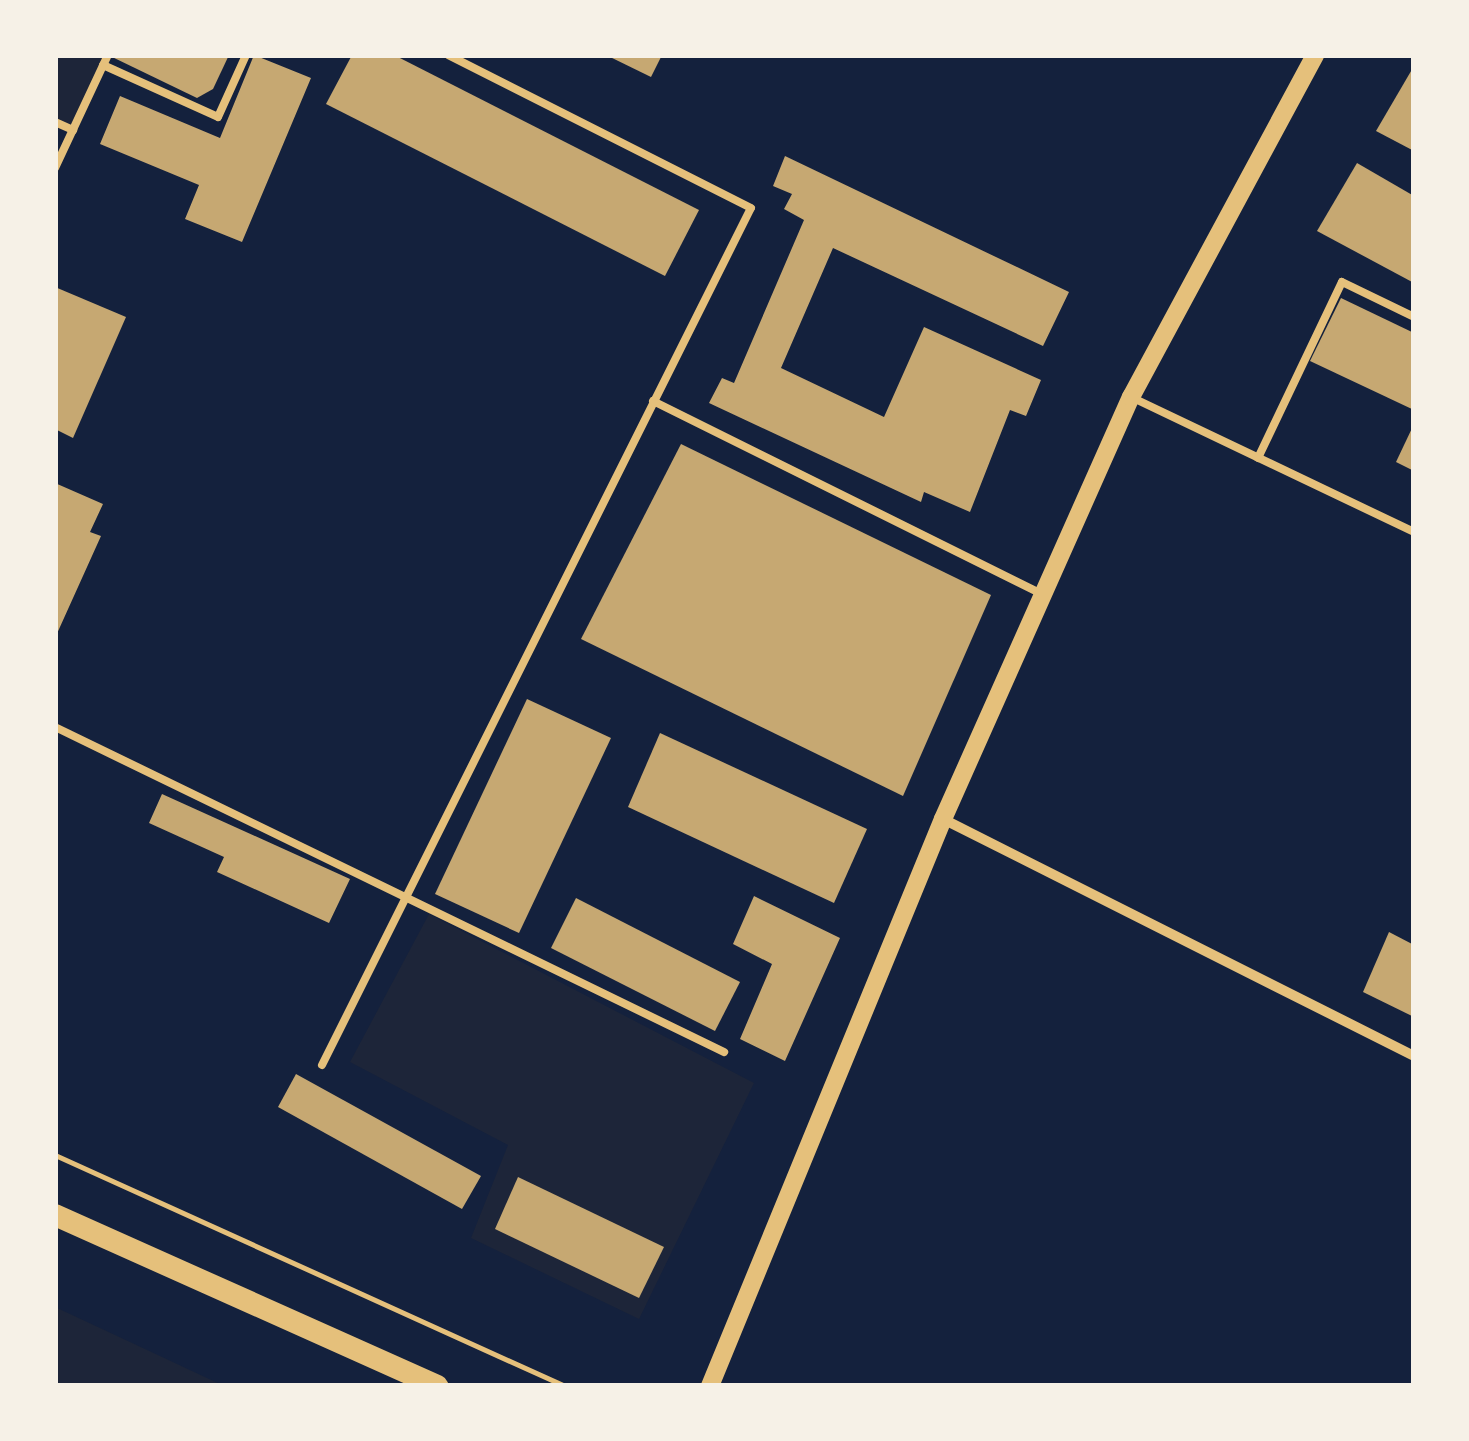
<!DOCTYPE html>
<style>
body{margin:0}
#map{position:relative;width:1469px;height:1441px;overflow:hidden;background:#14213d;font-family:Spectral,serif}
div>[style]{position:absolute}
.green>*{inset:0;background:#1d2539}
.building>*{inset:0;background:#c6a872}
.path>*{height:5px;margin:-2.5px;padding:0 2.5px;transform-origin:2.5px;border-radius:2.5px;background:#e5c07b}
.service>*{height:8px;margin:-4px;padding:0 4px;transform-origin:4px;border-radius:4px;background:#e5c07b}
.minor>*{height:10px;margin:-5px;padding:0 5px;transform-origin:5px;border-radius:5px;background:#e5c07b}
.tertiary>*{height:18px;margin:-9px;padding:0 9px;transform-origin:9px;border-radius:9px;background:#e5c07b}
.primary>*{height:22px;margin:-11px;padding:0 11px;transform-origin:11px;border-radius:11px;background:#e5c07b}
span{translate:-50% -50%;white-space:nowrap;text-align:center;line-height:1.15;-webkit-text-stroke:9px #f6f1e7;paint-order:stroke}
.frame{position:absolute;inset:0;border:58px solid #f6f1e7;pointer-events:none}
</style>
<div id="map">
<div class="green">
<div style="clip-path:polygon(55px 55px,108px 55px,73px 130px,55px 122px)"></div>
<div style="clip-path:polygon(429px 914px,754px 1083px,639px 1319px,471px 1238px,508px 1145px,350px 1062px)"></div>
<div style="clip-path:polygon(55px 1307px,145px 1349px,224px 1386px,55px 1386px)"></div>
</div>
<div class="building">
<div style="clip-path:polygon(108px 55px,229px 55px,213px 89px,197px 98px)"></div>
<div style="clip-path:polygon(254px 55px,311px 78px,242px 242px,185px 219px,199px 185px,100px 144px,120px 96px,220px 138px)"></div>
<div style="clip-path:polygon(352px 55px,394px 55px,699px 210px,665px 276px,326px 104px)"></div>
<div style="clip-path:polygon(606px 55px,662px 55px,651px 77px)"></div>
<div style="clip-path:polygon(1414px 66px,1414px 151px,1376px 131px)"></div>
<div style="clip-path:polygon(785px 156px,1069px 292px,1043px 346px,833px 248px,781px 368px,884px 417px,924px 327px,1041px 380px,1026px 416px,1010px 410px,970px 512px,924px 492px,921px 502px,709px 403px,722px 378px,734px 383px,804px 220px,784px 209px,792px 194px,773px 186px)"></div>
<div style="clip-path:polygon(1357px 163px,1414px 196px,1414px 283px,1317px 231px)"></div>
<div style="clip-path:polygon(55px 287px,126px 317px,73px 438px,55px 429px)"></div>
<div style="clip-path:polygon(1341px 298px,1414px 333px,1414px 410px,1310px 361px)"></div>
<div style="clip-path:polygon(1414px 424px,1414px 471px,1396px 462px)"></div>
<div style="clip-path:polygon(681px 444px,991px 595px,903px 796px,581px 639px)"></div>
<div style="clip-path:polygon(55px 483px,103px 504px,90px 532px,101px 536px,55px 638px)"></div>
<div style="clip-path:polygon(527px 699px,611px 738px,519px 933px,435px 894px)"></div>
<div style="clip-path:polygon(660px 733px,867px 829px,834px 903px,628px 807px)"></div>
<div style="clip-path:polygon(162px 794px,350px 879px,329px 923px,217px 872px,224px 857px,149px 823px)"></div>
<div style="clip-path:polygon(754px 896px,840px 938px,785px 1061px,740px 1039px,772px 964px,733px 944px)"></div>
<div style="clip-path:polygon(576px 898px,740px 982px,715px 1031px,551px 948px)"></div>
<div style="clip-path:polygon(1389px 932px,1414px 945px,1414px 1017px,1363px 992px)"></div>
<div style="clip-path:polygon(296px 1074px,481px 1176px,462px 1209px,278px 1107px)"></div>
<div style="clip-path:polygon(518px 1177px,664px 1247px,639px 1298px,495px 1229px)"></div>
</div>
<div class="path">
<div style="left:55px;top:1155px;width:560px;rotate:24.37deg"></div>
</div>
<div class="service">
<div style="left:103px;top:65px;width:126px;rotate:24.3deg"></div>
<div style="left:218px;top:117px;width:68px;rotate:-65.7deg"></div>
<div style="left:55px;top:122px;width:20px;rotate:24deg"></div>
<div style="left:55px;top:168px;width:125px;rotate:-64.9deg"></div>
<div style="left:1131px;top:397px;width:314px;rotate:25.5deg"></div>
<div style="left:653px;top:401px;width:436px;rotate:26.4deg"></div>
<div style="left:1258px;top:458px;width:195px;rotate:-64.5deg"></div>
<div style="left:1342px;top:282px;width:80px;rotate:25.9deg"></div>
<div style="left:55px;top:727px;width:744px;rotate:25.91deg"></div>
<div style="left:322px;top:1065px;width:958px;rotate:-63.41deg"></div>
<div style="left:751px;top:208px;width:339px;rotate:-153.2deg"></div>
</div>
<div class="minor">
<div style="left:943px;top:819px;width:527px;rotate:26.71deg"></div>
</div>
<div class="tertiary">
<div style="left:710px;top:1386px;width:613px;rotate:-67.66deg"></div>
<div style="left:943px;top:819px;width:462px;rotate:-66deg"></div>
<div style="left:1131px;top:397px;width:388px;rotate:-61.7deg"></div>
</div>
<div class="primary">
<div style="left:55px;top:1215px;width:419px;rotate:24.1deg"></div>
</div>
<div class="frame"></div>
</div>
